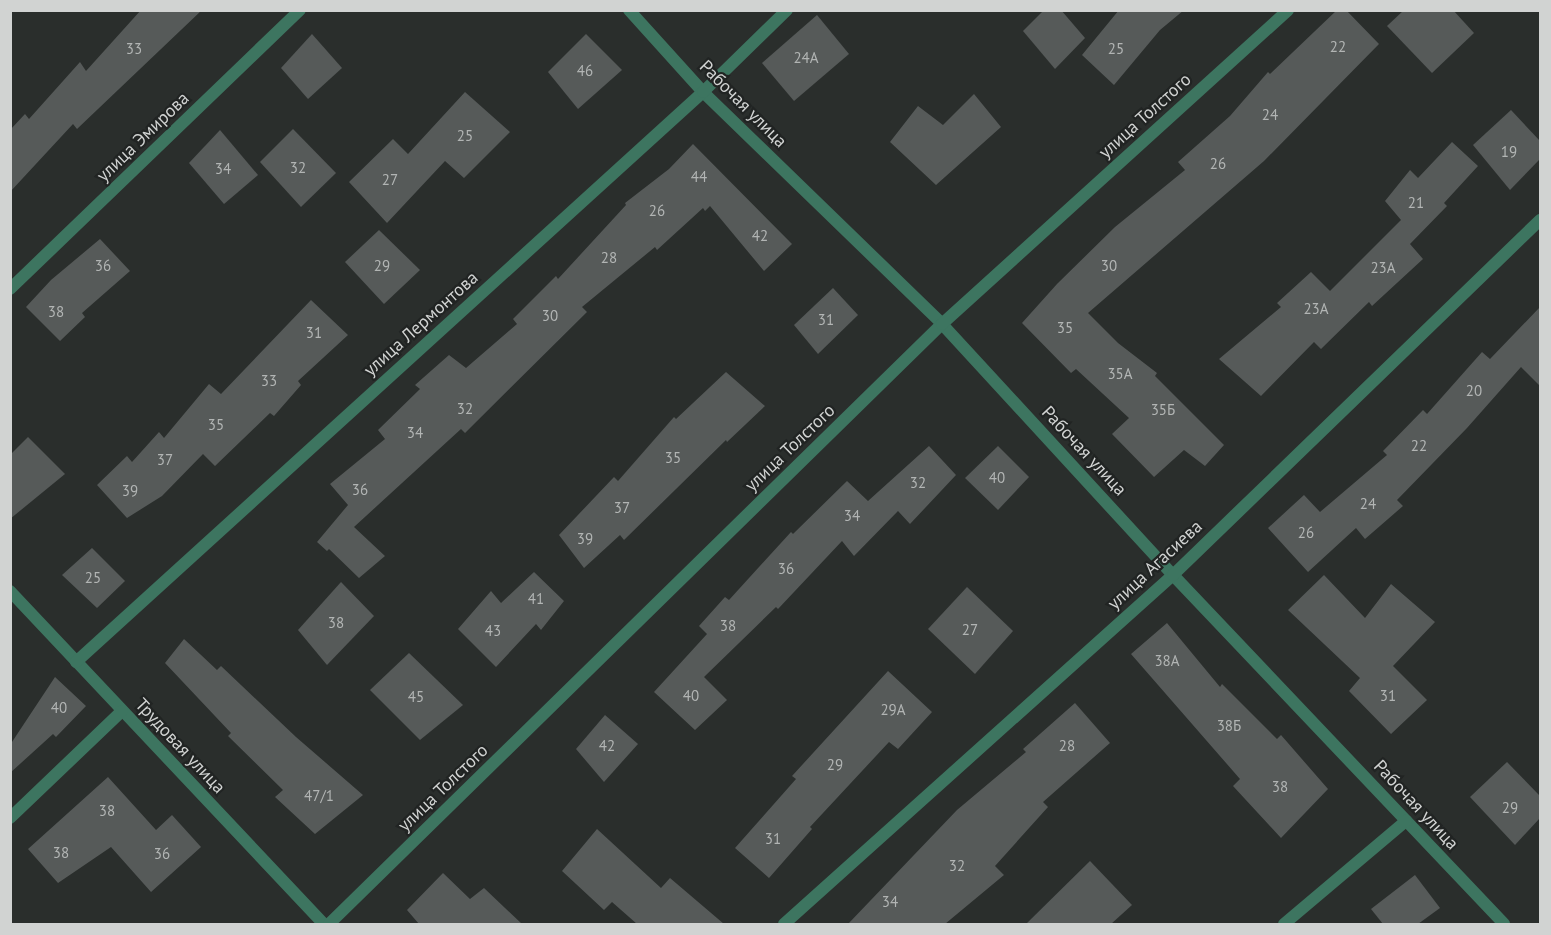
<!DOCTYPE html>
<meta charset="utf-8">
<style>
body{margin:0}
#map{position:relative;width:1551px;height:935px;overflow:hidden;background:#2a2e2c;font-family:"PT Sans",sans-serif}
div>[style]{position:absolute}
.building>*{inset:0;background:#565a59}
.street>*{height:12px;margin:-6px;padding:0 6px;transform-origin:6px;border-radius:6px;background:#3d7560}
span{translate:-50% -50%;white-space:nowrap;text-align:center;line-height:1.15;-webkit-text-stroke:4.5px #212423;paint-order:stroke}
.number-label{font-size:15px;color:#b2b5b4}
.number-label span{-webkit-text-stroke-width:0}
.street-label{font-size:18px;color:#d1d3d2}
.frame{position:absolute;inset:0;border:12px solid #d1d3d2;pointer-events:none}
</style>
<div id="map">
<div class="building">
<div style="clip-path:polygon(141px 10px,202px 10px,77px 129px,73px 124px,10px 192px,10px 130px,25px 114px,29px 119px,80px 62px,86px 71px)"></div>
<div style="clip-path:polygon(1044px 10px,1061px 10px,1085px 38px,1055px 69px,1023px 31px)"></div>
<div style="clip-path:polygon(1119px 10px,1184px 10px,1160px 30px,1114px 85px,1082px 55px)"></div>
<div style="clip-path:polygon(1337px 10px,1346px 10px,1379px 44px,1264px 161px,1088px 313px,1118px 343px,1157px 373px,1155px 376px,1224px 445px,1205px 466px,1184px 450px,1154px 477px,1112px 434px,1129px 418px,1076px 369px,1071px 373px,1022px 323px,1057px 284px,1115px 227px,1185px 170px,1178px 162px,1230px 116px,1268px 72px,1270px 74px)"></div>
<div style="clip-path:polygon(1404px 10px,1453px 10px,1474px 33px,1432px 73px,1387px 26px)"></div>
<div style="clip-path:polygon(817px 15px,849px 54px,794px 101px,762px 63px)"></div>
<div style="clip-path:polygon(312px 34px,342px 68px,308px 99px,281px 68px)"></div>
<div style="clip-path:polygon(586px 34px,622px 70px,578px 109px,548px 72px)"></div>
<div style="clip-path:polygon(465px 92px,510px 132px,464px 178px,445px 161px,387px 223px,349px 182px,393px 139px,408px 154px)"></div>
<div style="clip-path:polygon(974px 94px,1001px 127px,936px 185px,890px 142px,918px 106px,943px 125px)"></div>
<div style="clip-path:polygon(1511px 110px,1540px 141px,1540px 159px,1510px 190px,1473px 145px)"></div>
<div style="clip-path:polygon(293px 129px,336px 173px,301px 207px,260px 162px)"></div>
<div style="clip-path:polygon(220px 130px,258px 175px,224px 204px,189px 163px)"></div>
<div style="clip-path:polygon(1452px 142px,1478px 166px,1444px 203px,1447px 206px,1410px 244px,1423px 259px,1372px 306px,1369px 302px,1321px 349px,1314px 342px,1261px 396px,1219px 359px,1281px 307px,1277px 303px,1311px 272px,1330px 291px,1401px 220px,1385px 201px,1410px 170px,1418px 178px)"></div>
<div style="clip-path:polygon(693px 144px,792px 244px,764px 271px,710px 206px,705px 211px,703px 208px,657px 250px,655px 247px,582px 307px,587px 312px,465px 433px,461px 429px,354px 527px,385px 556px,359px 578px,329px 549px,327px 551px,317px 542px,348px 505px,330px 484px,385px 439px,378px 430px,420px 389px,415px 385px,449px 355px,466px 368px,517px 324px,513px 319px,556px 276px,558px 279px,626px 205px,625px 203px,669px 169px)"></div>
<div style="clip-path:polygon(379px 230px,420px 270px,384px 304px,345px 262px)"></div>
<div style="clip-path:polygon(100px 239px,130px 271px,82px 313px,85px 317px,60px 341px,26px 307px,51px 280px)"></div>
<div style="clip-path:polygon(833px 288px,858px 315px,818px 354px,794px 325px)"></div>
<div style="clip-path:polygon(311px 300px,348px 335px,298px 381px,301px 385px,274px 416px,270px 413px,215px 466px,203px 454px,162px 496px,127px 518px,97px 485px,127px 456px,132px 462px,159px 432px,164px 438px,209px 384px,221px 394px)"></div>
<div style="clip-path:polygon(1540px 307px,1540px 386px,1521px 367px,1467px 428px,1397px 500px,1403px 506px,1365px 539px,1356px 528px,1308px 572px,1268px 528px,1304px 495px,1320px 512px,1387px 455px,1383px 451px,1423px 410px,1427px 414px,1482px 352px,1490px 359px)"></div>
<div style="clip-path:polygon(726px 372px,765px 406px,727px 442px,726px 440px,624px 540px,620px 535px,584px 568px,559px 535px,614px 477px,618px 481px,674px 417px,676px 419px)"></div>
<div style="clip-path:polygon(28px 437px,65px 474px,10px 519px,10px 455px)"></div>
<div style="clip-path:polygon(929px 446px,956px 475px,910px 524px,898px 511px,854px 556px,842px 541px,778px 609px,776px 607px,704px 677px,727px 700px,695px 730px,654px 692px,707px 634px,699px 626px,725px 597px,729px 600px,791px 532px,793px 534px,847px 481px,868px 501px)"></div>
<div style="clip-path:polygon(998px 446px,1029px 477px,998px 510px,965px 478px)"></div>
<div style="clip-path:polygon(92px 548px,125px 581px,97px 608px,62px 575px)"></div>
<div style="clip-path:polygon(534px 572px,564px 601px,541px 630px,536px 624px,496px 667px,458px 629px,491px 591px,501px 603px)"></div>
<div style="clip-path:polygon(1324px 575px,1365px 618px,1391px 584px,1435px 622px,1393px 666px,1427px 700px,1391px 734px,1349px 691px,1360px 678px,1288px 610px)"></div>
<div style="clip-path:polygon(341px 582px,374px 616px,327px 665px,298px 630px)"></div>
<div style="clip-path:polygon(967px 587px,1013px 631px,975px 674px,928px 629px)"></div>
<div style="clip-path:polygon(1167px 623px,1220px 687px,1222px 684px,1277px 739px,1281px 735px,1328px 789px,1281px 838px,1233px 786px,1240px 779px,1131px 654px)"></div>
<div style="clip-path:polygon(184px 639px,217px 670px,221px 666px,296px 737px,363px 795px,315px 834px,275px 797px,283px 790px,228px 736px,231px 733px,165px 663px)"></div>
<div style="clip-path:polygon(409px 653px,463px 705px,420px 740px,370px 690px)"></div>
<div style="clip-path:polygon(888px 671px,932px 712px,898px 749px,889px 742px,810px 827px,812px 829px,769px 878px,735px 848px,796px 779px,792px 776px)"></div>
<div style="clip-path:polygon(55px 677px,86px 706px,56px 737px,53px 734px,10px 773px,10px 745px)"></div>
<div style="clip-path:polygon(1075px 703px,1110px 743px,1043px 802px,1048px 807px,995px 866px,1004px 875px,945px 924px,848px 924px,957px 810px,1026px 752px,1023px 749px)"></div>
<div style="clip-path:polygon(605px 715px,638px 744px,604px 782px,576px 749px)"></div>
<div style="clip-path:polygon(1507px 762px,1540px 796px,1540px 818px,1515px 845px,1470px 797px)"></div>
<div style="clip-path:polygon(108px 777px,156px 830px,172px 815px,201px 847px,151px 892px,111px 847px,58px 883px,28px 849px)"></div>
<div style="clip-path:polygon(597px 829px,661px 888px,670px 878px,724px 924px,637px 924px,612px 902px,604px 910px,562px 871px)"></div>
<div style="clip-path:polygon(1090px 861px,1132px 905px,1111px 924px,1026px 924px)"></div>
<div style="clip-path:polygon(443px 873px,470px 899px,484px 888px,522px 924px,419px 924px,407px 910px)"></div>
<div style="clip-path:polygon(1415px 875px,1440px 908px,1418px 924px,1383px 924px,1371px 909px)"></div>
</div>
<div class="street">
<div style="left:629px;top:10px;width:110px;rotate:47.9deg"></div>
<div style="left:703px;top:92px;width:333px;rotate:44.1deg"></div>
<div style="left:942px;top:324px;width:341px;rotate:47.4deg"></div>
<div style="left:1173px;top:575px;width:481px;rotate:46.5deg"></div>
<div style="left:10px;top:289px;width:402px;rotate:-43.9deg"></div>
<div style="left:10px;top:591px;width:458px;rotate:46.7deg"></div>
<div style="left:76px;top:662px;width:847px;rotate:-42.27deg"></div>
<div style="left:703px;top:92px;width:117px;rotate:-44.3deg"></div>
<div style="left:10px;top:818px;width:155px;rotate:-43.7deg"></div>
<div style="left:329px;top:924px;width:858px;rotate:-44.39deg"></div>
<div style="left:942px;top:324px;width:467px;rotate:-42.2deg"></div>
<div style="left:784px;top:924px;width:523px;rotate:-41.9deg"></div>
<div style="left:1173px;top:575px;width:511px;rotate:-44.05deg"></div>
<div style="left:1284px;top:924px;width:160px;rotate:-40.2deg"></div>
</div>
<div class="number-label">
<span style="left:1338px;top:47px">22</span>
<span style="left:134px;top:49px">33</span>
<span style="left:1116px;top:49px">25</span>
<span style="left:806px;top:58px">24А</span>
<span style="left:585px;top:71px">46</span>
<span style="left:1270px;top:115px">24</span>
<span style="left:465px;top:136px">25</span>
<span style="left:1509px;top:152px">19</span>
<span style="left:1218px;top:164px">26</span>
<span style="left:298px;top:168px">32</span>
<span style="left:223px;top:169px">34</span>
<span style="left:699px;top:177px">44</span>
<span style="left:390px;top:180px">27</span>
<span style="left:1416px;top:203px">21</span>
<span style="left:657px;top:211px">26</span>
<span style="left:760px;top:236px">42</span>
<span style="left:609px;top:258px">28</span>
<span style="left:103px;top:266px">36</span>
<span style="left:382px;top:266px">29</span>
<span style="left:1109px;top:266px">30</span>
<span style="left:1383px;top:268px">23А</span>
<span style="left:1316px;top:309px">23А</span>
<span style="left:56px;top:312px">38</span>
<span style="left:550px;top:316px">30</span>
<span style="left:826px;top:320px">31</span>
<span style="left:1065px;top:328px">35</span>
<span style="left:314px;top:333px">31</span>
<span style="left:1120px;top:374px">35А</span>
<span style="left:269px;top:381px">33</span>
<span style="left:1474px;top:391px">20</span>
<span style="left:465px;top:409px">32</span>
<span style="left:1163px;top:410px">35Б</span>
<span style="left:216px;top:425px">35</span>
<span style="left:415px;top:433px">34</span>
<span style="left:1419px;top:446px">22</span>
<span style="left:673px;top:458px">35</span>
<span style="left:165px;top:460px">37</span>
<span style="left:997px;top:478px">40</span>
<span style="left:918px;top:483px">32</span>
<span style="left:360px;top:490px">36</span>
<span style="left:130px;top:491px">39</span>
<span style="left:1368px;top:504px">24</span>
<span style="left:622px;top:508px">37</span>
<span style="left:852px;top:516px">34</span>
<span style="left:1306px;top:533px">26</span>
<span style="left:585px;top:539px">39</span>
<span style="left:786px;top:569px">36</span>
<span style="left:93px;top:578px">25</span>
<span style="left:536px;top:599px">41</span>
<span style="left:336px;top:623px">38</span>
<span style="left:728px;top:626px">38</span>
<span style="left:970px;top:630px">27</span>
<span style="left:493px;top:631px">43</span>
<span style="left:1167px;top:661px">38А</span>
<span style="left:691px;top:696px">40</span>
<span style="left:1388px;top:696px">31</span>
<span style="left:416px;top:697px">45</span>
<span style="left:59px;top:708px">40</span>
<span style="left:893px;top:710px">29А</span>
<span style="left:1229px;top:726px">38Б</span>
<span style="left:607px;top:746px">42</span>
<span style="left:1067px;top:746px">28</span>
<span style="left:835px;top:765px">29</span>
<span style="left:1280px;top:787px">38</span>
<span style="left:319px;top:796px">47/1</span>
<span style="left:1510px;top:808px">29</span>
<span style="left:107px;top:811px">38</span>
<span style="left:773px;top:839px">31</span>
<span style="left:61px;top:853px">38</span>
<span style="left:162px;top:854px">36</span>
<span style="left:957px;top:866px">32</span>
<span style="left:890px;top:902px">34</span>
</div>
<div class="street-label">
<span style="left:743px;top:104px;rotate:45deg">Рабочая улица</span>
<span style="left:1145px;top:116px;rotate:-42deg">улица Толстого</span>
<span style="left:143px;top:137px;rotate:-44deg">улица Эмирова</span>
<span style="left:421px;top:324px;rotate:-42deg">улица Лермонтова</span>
<span style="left:790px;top:448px;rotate:-44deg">улица Толстого</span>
<span style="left:1084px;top:451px;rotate:47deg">Рабочая улица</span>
<span style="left:1155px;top:565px;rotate:-43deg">улица Агасиева</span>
<span style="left:180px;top:746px;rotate:47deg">Трудовая улица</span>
<span style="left:443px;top:788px;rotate:-44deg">улица Толстого</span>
<span style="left:1416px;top:805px;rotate:47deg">Рабочая улица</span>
</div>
<div class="frame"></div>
</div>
